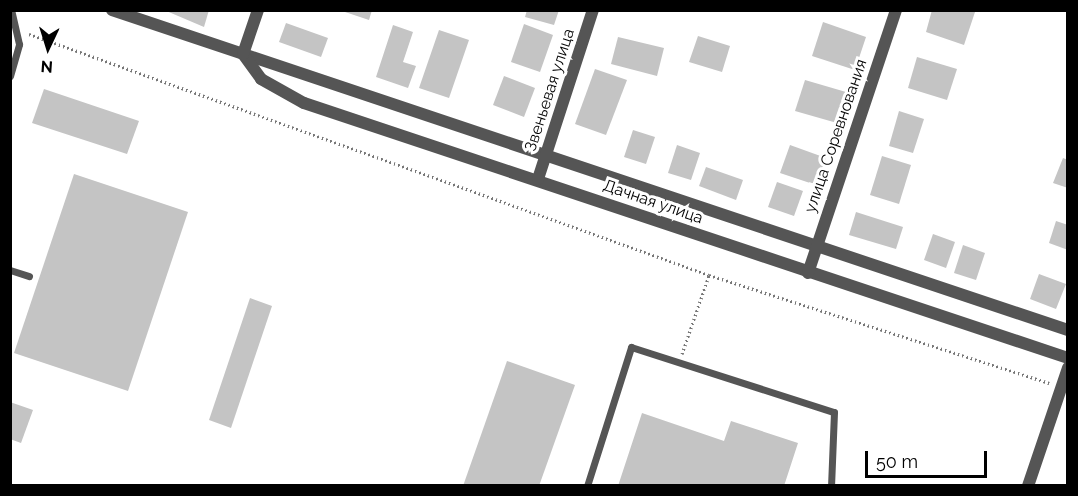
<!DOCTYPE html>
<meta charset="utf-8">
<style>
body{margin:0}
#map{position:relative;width:1078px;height:496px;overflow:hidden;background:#fff;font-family:Raleway,sans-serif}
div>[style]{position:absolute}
.building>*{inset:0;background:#c4c4c4}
.path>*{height:3px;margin-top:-1.5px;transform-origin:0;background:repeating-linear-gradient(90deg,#777 0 1.5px,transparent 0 4.5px)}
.service>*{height:7px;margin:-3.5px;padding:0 3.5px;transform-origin:3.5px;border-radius:3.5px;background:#555}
.minor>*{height:12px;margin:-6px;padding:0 6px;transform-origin:6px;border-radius:6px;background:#555}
span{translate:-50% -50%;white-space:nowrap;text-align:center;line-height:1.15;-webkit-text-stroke:6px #fff;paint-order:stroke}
.street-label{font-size:16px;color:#000}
.frame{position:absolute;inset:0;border:12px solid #000;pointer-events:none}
.north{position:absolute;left:18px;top:18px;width:60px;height:60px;-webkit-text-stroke:4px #fff;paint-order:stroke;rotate:184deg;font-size:16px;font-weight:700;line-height:24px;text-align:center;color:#000}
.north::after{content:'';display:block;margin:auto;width:21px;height:27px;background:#000;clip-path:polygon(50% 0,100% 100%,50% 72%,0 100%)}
.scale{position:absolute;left:865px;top:451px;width:122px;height:27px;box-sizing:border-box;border:3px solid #000;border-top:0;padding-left:8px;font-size:18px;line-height:21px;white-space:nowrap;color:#000;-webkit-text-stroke:4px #fff;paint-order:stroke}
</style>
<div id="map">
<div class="building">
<div style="clip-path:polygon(164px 10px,209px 10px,204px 27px)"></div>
<div style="clip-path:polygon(339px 10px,372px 10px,369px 20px)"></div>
<div style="clip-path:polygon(527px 10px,559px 10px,554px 25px,525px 17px)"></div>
<div style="clip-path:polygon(932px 10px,975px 12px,964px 45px,926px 32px)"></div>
<div style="clip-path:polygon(823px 22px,866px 37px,855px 70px,812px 56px)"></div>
<div style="clip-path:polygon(286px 23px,328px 38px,321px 57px,279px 42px)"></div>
<div style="clip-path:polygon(524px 24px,553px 35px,540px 72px,511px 62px)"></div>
<div style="clip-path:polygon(393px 25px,413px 32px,403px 62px,416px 66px,408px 88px,376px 77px)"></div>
<div style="clip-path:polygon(439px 30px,469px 40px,449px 98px,419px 88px)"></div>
<div style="clip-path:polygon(698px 36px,730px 46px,722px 72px,689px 62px)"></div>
<div style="clip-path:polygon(618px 37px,664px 48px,657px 76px,611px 64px)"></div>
<div style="clip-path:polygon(917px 57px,957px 69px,947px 100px,908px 88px)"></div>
<div style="clip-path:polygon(595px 69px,627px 80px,606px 135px,575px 124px)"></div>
<div style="clip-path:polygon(504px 76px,535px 88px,524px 117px,493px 105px)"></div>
<div style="clip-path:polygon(805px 80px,846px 92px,837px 123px,795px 111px)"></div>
<div style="clip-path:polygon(44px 89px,139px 121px,127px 154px,32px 123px)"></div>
<div style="clip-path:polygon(899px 111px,924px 119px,913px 153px,889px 146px)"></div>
<div style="clip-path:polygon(633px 130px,655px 137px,646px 164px,624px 157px)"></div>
<div style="clip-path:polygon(677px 145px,700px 153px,691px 180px,668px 173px)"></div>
<div style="clip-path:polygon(790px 145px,826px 158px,816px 185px,780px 173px)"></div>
<div style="clip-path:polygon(882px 156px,911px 165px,899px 204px,870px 195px)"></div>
<div style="clip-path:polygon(1063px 158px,1068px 160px,1068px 188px,1053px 183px)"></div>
<div style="clip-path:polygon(706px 167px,743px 180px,736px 200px,699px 186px)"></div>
<div style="clip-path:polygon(74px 174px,188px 212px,128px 391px,14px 353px)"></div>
<div style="clip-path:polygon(777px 182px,803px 191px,794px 216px,768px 207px)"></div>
<div style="clip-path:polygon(856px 212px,903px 227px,896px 249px,849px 235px)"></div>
<div style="clip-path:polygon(1056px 221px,1068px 225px,1068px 250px,1049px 243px)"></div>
<div style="clip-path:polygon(933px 234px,955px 242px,946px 268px,924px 260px)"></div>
<div style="clip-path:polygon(963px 245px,985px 253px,976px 280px,954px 273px)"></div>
<div style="clip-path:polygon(1039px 274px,1066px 284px,1056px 309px,1030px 299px)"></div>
<div style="clip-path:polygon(250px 298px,272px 306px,231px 428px,209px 420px)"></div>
<div style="clip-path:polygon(507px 361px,575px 385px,539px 486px,463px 486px)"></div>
<div style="clip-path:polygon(10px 402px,33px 410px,21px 443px,10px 439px)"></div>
<div style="clip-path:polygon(642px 413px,724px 441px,731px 421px,798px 443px,784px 486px,618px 486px)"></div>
</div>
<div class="path">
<div style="left:29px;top:34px;width:721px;rotate:19.51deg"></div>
<div style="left:682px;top:354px;width:83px;rotate:-71.1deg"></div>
<div style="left:709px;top:275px;width:357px;rotate:17.6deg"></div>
</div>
<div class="service">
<div style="left:10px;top:76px;width:33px;rotate:-74deg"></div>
<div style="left:19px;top:44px;width:35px;rotate:-103deg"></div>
<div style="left:10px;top:270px;width:20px;rotate:18deg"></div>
<div style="left:587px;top:486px;width:146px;rotate:-72.4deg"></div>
<div style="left:631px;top:347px;width:213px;rotate:17.8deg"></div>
<div style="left:834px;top:412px;width:74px;rotate:92.3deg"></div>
</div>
<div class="minor">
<div style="left:112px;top:10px;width:1008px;rotate:18.51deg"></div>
<div style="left:243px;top:54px;width:31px;rotate:54deg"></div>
<div style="left:261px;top:79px;width:49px;rotate:29.2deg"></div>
<div style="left:304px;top:103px;width:805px;rotate:18.46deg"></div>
<div style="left:243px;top:54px;width:46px;rotate:-71.2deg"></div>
<div style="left:538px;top:179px;width:178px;rotate:-72deg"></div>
<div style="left:808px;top:273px;width:277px;rotate:-71.5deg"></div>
<div style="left:1028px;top:486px;width:125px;rotate:-71.3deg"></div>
</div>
<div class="street-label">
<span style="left:550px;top:90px;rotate:-72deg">Звеньевая улица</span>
<span style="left:836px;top:136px;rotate:-71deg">улица Соревнования</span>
<span style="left:653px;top:202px;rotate:19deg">Дачная улица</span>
</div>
<div class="frame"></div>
<div class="north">N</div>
<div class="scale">50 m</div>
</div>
